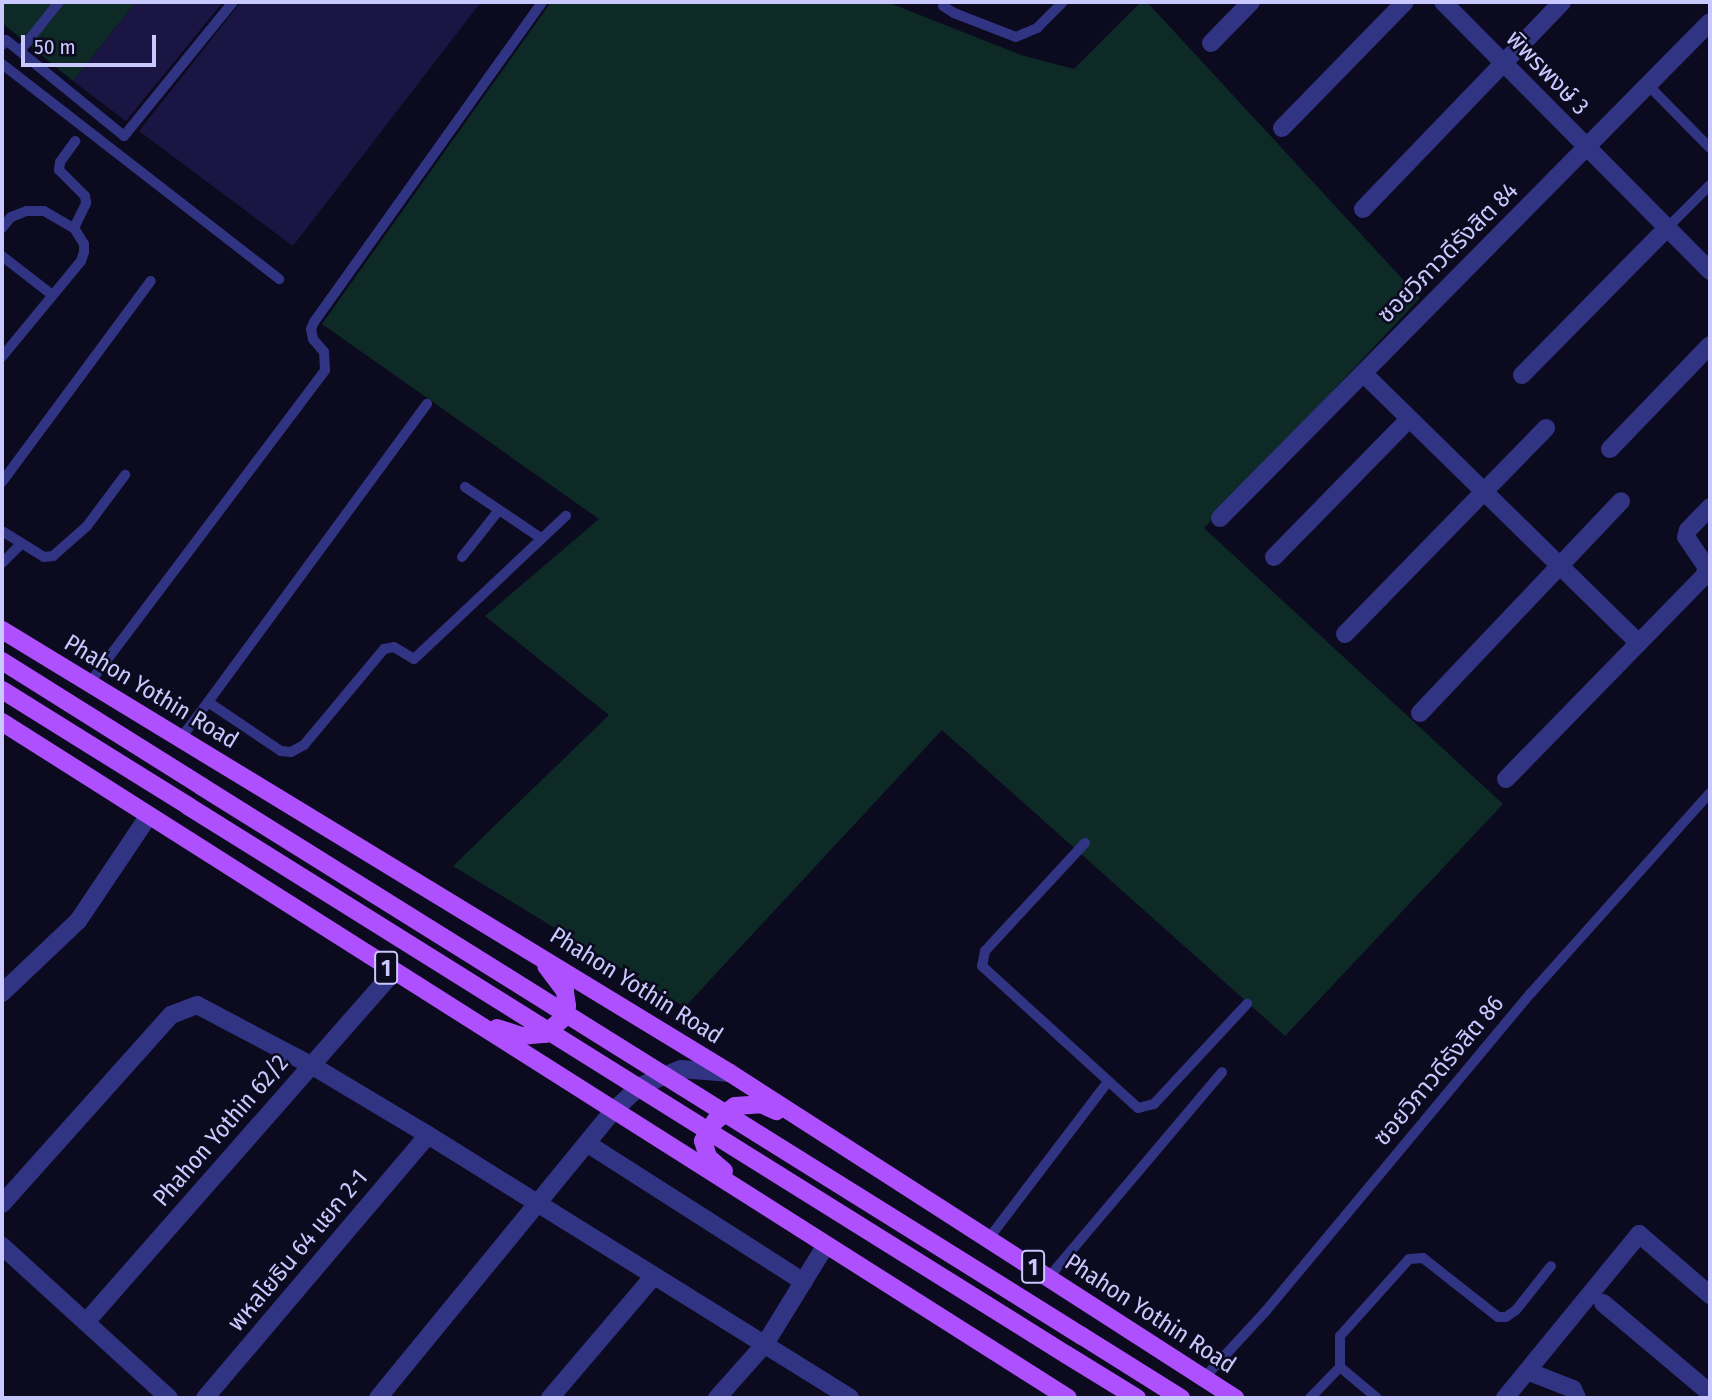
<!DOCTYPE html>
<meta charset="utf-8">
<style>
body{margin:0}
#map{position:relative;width:1712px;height:1400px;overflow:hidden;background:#0c0a1f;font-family:"Fira Sans Condensed","Noto Sans Thai",sans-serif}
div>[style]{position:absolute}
.green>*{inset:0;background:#0d2a26}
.building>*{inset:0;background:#1a1542}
.lane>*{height:10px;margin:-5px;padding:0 5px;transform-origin:5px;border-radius:5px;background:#313483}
.street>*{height:18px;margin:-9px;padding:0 9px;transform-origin:9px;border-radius:9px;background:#313483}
.primary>*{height:18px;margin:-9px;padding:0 9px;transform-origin:9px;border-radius:9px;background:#af50ff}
.primary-bridge>*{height:18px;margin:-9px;padding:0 9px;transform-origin:9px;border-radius:9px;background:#af50ff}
span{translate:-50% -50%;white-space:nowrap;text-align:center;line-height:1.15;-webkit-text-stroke:5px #0c0a1f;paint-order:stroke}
.shield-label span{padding:2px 5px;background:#0c0a1f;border:2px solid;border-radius:5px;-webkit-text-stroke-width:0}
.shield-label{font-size:23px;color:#cac9ff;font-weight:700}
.street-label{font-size:24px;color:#cac9ff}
.frame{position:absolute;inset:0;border:4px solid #cac9ff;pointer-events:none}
.scale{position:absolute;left:21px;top:35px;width:135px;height:32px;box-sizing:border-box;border:4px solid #cac9ff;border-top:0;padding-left:9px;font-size:21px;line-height:24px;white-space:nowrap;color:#cac9ff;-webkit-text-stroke:5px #0c0a1f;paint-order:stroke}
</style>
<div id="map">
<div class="green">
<div style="clip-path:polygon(2px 2px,136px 2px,73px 81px,2px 23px)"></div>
<div style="clip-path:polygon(551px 2px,887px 2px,1021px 55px,1074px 69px,1141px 2px,1147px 2px,1420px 298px,1204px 528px,1503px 804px,1285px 1036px,942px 730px,685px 1007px,453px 866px,609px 715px,485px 616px,599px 519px,322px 324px)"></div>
</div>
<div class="building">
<div style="clip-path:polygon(136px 2px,223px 2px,126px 121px,73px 81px)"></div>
<div style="clip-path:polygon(241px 2px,481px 2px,293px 246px,139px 131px)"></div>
</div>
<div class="lane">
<div style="left:943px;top:6px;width:13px;rotate:32deg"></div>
<div style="left:954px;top:13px;width:66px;rotate:21.2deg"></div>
<div style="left:1016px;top:37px;width:23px;rotate:-23deg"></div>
<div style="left:1037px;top:28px;width:37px;rotate:-45deg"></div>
<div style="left:2px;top:45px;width:6px;rotate:-51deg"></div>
<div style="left:6px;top:40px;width:152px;rotate:39.1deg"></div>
<div style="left:124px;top:136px;width:173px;rotate:-50.9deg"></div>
<div style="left:20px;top:51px;width:63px;rotate:-51.5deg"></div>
<div style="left:2px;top:64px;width:351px;rotate:37.8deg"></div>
<div style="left:1648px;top:85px;width:88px;rotate:45.5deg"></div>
<div style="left:2px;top:228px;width:14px;rotate:-51deg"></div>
<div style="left:11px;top:217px;width:17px;rotate:-21deg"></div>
<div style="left:27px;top:211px;width:17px"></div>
<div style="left:44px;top:211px;width:34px;rotate:30deg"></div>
<div style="left:74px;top:228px;width:19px;rotate:58deg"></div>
<div style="left:84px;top:244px;width:8px;rotate:90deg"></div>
<div style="left:84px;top:252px;width:9px;rotate:108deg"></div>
<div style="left:81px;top:261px;width:124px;rotate:129.5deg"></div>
<div style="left:74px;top:228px;width:28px;rotate:-64deg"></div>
<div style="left:86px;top:203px;width:7px;rotate:-98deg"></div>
<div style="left:85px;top:196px;width:37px;rotate:-135deg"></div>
<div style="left:59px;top:170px;width:8px;rotate:-83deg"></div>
<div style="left:60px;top:162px;width:26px;rotate:-54deg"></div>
<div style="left:1667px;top:228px;width:61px;rotate:-45deg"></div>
<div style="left:2px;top:256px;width:62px;rotate:37.8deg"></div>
<div style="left:2px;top:482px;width:250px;rotate:-53.5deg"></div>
<div style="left:465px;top:487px;width:92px;rotate:33.9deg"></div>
<div style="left:2px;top:531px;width:49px;rotate:31.8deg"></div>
<div style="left:44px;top:557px;width:9px;rotate:-6deg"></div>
<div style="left:53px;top:556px;width:45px;rotate:-41.4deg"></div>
<div style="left:87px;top:526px;width:64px;rotate:-53.3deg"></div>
<div style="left:462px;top:557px;width:60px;rotate:-51.8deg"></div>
<div style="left:2px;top:563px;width:27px;rotate:-45deg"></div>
<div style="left:88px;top:685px;width:394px;rotate:-53deg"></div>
<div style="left:325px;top:370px;width:18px;rotate:-93deg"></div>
<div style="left:324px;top:352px;width:17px;rotate:-130deg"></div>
<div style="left:313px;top:339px;width:10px;rotate:-101deg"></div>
<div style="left:311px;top:329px;width:8px;rotate:-67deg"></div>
<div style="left:314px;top:322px;width:393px;rotate:-54.5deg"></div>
<div style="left:208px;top:702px;width:370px;rotate:-53.7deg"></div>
<div style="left:181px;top:738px;width:45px;rotate:-53.1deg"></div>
<div style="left:208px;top:702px;width:88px;rotate:33.9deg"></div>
<div style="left:281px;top:751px;width:10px;rotate:6deg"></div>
<div style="left:291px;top:752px;width:15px;rotate:-28deg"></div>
<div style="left:304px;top:745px;width:125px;rotate:-50.2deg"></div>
<div style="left:384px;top:649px;width:10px;rotate:-11deg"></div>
<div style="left:394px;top:647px;width:23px;rotate:31deg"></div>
<div style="left:414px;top:659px;width:209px;rotate:-43.3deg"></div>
<div style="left:1085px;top:843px;width:147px;rotate:132.8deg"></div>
<div style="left:985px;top:951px;width:15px;rotate:101deg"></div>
<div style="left:982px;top:966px;width:211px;rotate:42.3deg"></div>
<div style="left:1138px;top:1108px;width:16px;rotate:-14deg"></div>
<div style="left:1154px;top:1104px;width:137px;rotate:-47.1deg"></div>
<div style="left:989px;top:1238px;width:196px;rotate:-52.7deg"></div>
<div style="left:1049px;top:1277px;width:268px;rotate:-49.8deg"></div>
<div style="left:1340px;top:1367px;width:48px;rotate:40deg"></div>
<div style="left:1204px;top:1378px;width:90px;rotate:-47.3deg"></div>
<div style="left:1265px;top:1312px;width:415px;rotate:-50.2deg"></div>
<div style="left:1531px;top:993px;width:268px;rotate:-48.2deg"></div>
<div style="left:1310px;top:1398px;width:43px;rotate:-45.9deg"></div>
<div style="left:1340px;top:1367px;width:31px;rotate:-90deg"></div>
<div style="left:1340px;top:1336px;width:103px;rotate:-48.1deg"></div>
<div style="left:1409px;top:1259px;width:14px;rotate:-4deg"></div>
<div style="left:1423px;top:1258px;width:95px;rotate:38.2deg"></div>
<div style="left:1498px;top:1317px;width:8px"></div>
<div style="left:1506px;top:1317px;width:12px;rotate:-35deg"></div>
<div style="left:1516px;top:1310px;width:56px;rotate:-51.5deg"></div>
</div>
<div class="street">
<div style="left:1443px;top:2px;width:379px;rotate:45.2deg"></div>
<div style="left:1211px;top:43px;width:57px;rotate:-45.7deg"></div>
<div style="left:1282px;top:128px;width:176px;rotate:-45.7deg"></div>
<div style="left:1363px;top:209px;width:287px;rotate:-46.1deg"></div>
<div style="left:1363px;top:373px;width:385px;rotate:44.4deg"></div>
<div style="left:1522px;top:375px;width:206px;rotate:-45.4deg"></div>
<div style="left:1610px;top:449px;width:144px;rotate:-46.1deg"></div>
<div style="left:1220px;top:518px;width:697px;rotate:-45.35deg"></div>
<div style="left:1274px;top:557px;width:192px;rotate:-45.6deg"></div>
<div style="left:1345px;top:634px;width:288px;rotate:-45.7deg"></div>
<div style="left:1420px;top:713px;width:292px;rotate:-46.5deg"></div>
<div style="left:1506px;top:779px;width:284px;rotate:-45.7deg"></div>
<div style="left:1704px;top:576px;width:9px;rotate:-69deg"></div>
<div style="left:1707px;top:568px;width:37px;rotate:-124deg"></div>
<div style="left:1686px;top:537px;width:7px;rotate:-74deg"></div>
<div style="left:1688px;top:530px;width:32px;rotate:-46deg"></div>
<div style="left:2px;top:993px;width:105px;rotate:-43.5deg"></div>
<div style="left:78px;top:921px;width:125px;rotate:-56.1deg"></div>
<div style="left:588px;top:1144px;width:256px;rotate:32.6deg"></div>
<div style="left:2px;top:1204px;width:254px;rotate:-48.2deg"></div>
<div style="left:171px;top:1015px;width:28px;rotate:-21deg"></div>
<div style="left:197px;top:1005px;width:129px;rotate:27.8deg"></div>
<div style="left:311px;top:1065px;width:136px;rotate:30.9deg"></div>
<div style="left:428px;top:1135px;width:497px;rotate:31.9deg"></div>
<div style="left:2px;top:1246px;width:226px;rotate:42.3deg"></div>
<div style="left:1603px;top:1303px;width:140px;rotate:40.1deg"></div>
<div style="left:86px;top:1322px;width:466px;rotate:-48.7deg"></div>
<div style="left:1527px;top:1371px;width:49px;rotate:21.4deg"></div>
<div style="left:1573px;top:1389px;width:10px;rotate:66deg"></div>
<div style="left:205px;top:1398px;width:345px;rotate:-49.7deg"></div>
<div style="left:378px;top:1398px;width:368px;rotate:-50.7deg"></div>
<div style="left:611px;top:1113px;width:40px;rotate:-43deg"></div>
<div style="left:640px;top:1086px;width:44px;rotate:-22.5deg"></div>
<div style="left:681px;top:1069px;width:49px;rotate:4.7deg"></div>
<div style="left:550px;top:1398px;width:160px;rotate:-49.6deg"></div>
<div style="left:717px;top:1398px;width:72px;rotate:-48.4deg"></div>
<div style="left:765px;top:1344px;width:116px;rotate:-58.4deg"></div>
<div style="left:1505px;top:1398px;width:212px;rotate:-50.7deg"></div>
<div style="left:1639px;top:1234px;width:94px;rotate:40.7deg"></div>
</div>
<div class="primary">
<div style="left:2px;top:630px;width:852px;rotate:31.32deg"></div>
<div style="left:730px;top:1073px;width:601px;rotate:32.76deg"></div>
<div style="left:2px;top:661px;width:235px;rotate:32.1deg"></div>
<div style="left:2px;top:690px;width:219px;rotate:31.9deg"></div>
<div style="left:2px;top:722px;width:1262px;rotate:32.38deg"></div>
<div style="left:497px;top:1028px;width:25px;rotate:18deg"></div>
<div style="left:521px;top:1036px;width:24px;rotate:-5deg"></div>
<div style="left:545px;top:1034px;width:23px;rotate:-41deg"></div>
<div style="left:562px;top:1019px;width:14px;rotate:-69deg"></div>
<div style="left:567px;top:1006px;width:15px;rotate:-98deg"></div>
<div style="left:565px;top:991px;width:31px;rotate:-127deg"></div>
<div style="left:724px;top:1171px;width:21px;rotate:-139deg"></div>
<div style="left:708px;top:1157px;width:17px;rotate:-107deg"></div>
<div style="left:703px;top:1141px;width:23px;rotate:-59deg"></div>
<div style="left:715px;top:1121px;width:25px;rotate:-37deg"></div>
<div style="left:735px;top:1106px;width:26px;rotate:-4deg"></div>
<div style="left:761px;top:1104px;width:17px;rotate:25deg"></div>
<div style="left:1082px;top:1336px;width:117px;rotate:32.1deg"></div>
<div style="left:1067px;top:1355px;width:82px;rotate:31.6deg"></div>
</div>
<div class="primary-bridge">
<div style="left:201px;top:786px;width:1039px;rotate:31.98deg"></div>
<div style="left:188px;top:806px;width:1036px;rotate:31.99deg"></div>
</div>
<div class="shield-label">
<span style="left:386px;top:968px">1</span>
<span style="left:1033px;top:1267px">1</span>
</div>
<div class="street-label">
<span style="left:1547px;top:73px;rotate:46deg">พิพรพงษ์ 3</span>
<span style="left:1448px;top:253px;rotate:-45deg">ซอยวิภาวดีรังสิต 84</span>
<span style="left:151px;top:692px;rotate:31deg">Phahon Yothin Road</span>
<span style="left:636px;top:986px;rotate:32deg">Phahon Yothin Road</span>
<span style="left:1439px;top:1071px;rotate:-50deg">ซอยวิภาวดีรังสิต 86</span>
<span style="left:221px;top:1131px;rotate:-49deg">Phahon Yothin 62/2</span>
<span style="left:298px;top:1251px;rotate:-50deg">พหลโยธิน 64 แยก 2-1</span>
<span style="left:1150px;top:1314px;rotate:33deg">Phahon Yothin Road</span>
</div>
<div class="frame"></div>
<div class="scale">50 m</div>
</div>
